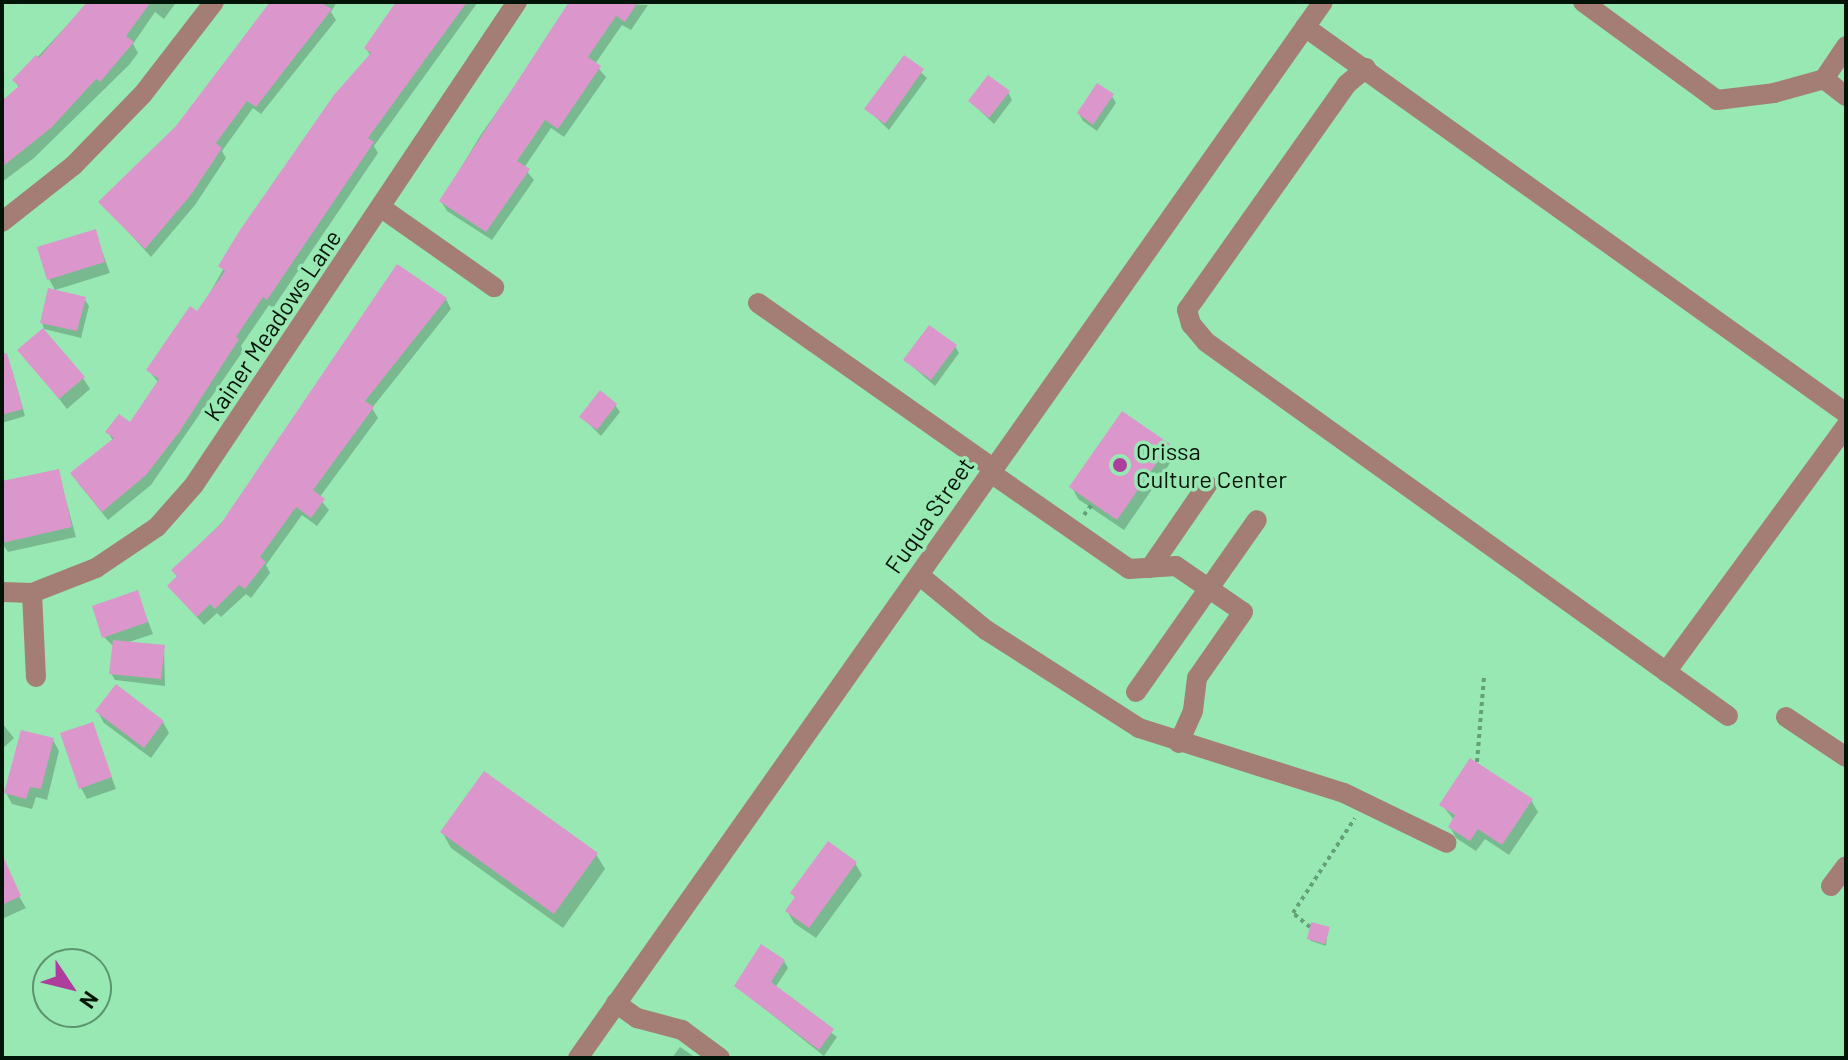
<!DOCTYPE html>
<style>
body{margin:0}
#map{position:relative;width:1848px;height:1060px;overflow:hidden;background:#98e8b3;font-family:Barlow,sans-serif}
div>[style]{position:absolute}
.shadow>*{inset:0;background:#0003}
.building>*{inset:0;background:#db96cc}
.path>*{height:4px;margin-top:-2px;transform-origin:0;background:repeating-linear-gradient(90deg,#64a079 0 4px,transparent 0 8px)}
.minor>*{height:20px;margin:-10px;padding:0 10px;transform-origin:10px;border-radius:10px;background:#a47e75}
.dots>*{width:22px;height:22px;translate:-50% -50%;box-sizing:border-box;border:4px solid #98e8b3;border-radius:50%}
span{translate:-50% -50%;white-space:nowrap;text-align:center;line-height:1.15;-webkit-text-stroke:7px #98e8b3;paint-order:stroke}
.street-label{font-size:24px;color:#001507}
.poi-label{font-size:24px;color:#001507}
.left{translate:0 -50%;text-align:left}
.frame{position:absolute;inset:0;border:4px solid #001507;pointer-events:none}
.north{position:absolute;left:32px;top:948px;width:80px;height:80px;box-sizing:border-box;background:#98e8b3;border:2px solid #5b946e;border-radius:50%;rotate:125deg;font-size:22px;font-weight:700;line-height:32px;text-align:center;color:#001507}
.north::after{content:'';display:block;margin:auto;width:28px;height:36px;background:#ad3e9c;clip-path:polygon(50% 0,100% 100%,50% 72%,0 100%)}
</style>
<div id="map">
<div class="shadow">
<div style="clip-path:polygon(89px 2px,175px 4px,164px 19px,155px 12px,133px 44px,138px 53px,129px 65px,34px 158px,2px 182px,2px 104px,19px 88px,15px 81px)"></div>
<div style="clip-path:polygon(272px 2px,337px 2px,331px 12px,336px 20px,261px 114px,253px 108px,222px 151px,226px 158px,195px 205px,151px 257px,101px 202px,178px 127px)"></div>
<div style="clip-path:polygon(398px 2px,478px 2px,374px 146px,378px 153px,273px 308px,269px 305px,241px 346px,243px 351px,151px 485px,108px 520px,78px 483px,113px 441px,108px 432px,131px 425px,159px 383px,148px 370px,198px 314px,265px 195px,371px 57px,366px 48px)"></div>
<div style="clip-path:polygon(574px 2px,648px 5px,631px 30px,622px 25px,595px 64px,606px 77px,564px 137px,551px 128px,524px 168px,534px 180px,492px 240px,447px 211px,441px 201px,480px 136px)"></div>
<div style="clip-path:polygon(904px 57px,927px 78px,889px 130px,867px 109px)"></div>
<div style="clip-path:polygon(1008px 92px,1012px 100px,994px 124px,970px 101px)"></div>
<div style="clip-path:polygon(1112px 96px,1116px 103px,1097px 131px,1083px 121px,1079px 114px)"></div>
<div style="clip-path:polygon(95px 232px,110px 273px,55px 290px,49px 279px)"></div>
<div style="clip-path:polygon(84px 298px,89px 306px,81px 338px,44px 329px,42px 322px)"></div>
<div style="clip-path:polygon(446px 299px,451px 309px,372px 408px,378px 418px,319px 498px,329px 510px,317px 526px,302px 515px,266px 565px,270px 573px,251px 598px,246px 594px,221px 617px,217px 613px,204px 625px,169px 586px,178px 578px,173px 571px)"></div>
<div style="clip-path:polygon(955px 346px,959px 353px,935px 386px,905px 360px)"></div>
<div style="clip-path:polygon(20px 350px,83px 378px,90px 389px,67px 409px)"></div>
<div style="clip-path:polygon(2px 364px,12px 370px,25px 416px,2px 423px)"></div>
<div style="clip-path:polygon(615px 405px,620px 412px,601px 436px,582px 417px)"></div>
<div style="clip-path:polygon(1168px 445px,1175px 456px,1124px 530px,1078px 499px,1072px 487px)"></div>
<div style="clip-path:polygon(58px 471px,76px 537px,8px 552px,2px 543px,2px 483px)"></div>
<div style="clip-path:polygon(137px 593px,153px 634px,126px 643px,164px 647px,165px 686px,115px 680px,111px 673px,114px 647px,104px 637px)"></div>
<div style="clip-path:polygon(98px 712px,163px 722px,169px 733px,151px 758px,104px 723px)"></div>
<div style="clip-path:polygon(2px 723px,14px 738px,2px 749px)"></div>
<div style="clip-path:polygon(92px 725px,116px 789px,87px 799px,81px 788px)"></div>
<div style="clip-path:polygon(53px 740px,59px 751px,47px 800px,36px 797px,32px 809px,12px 804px,6px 793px)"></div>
<div style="clip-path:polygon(1531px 800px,1538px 812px,1509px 855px,1485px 839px,1476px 851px,1456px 838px,1450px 827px,1454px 820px,1442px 805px)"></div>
<div style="clip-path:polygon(442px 832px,596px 854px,605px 869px,563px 928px,451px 848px)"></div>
<div style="clip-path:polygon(855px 863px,862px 875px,816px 938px,794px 923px,787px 911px,796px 899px,792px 893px)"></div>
<div style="clip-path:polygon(2px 868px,26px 908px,2px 919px)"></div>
<div style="clip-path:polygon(1328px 928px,1326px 946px,1311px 941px,1309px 938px)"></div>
<div style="clip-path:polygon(784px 961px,788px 968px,775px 988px,837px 1037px,824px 1056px,736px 986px)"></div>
<div style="clip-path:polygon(680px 1047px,696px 1058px,672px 1058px)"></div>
</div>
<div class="building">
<div style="clip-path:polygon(87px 2px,151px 2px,126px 36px,134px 42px,100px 82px,96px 79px,52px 127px,2px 167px,2px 101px,19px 86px,12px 80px,36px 55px,39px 58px)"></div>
<div style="clip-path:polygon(270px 2px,320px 2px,332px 9px,256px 107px,247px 101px,216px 143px,222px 148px,190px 196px,145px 249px,98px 202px,176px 126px)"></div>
<div style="clip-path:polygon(396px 2px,467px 2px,368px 138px,374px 142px,267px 300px,263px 297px,236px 337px,239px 339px,180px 431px,146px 475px,102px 512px,70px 473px,114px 438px,105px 432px,119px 414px,130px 422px,159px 379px,146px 370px,190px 306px,197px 311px,225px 271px,218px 266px,240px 230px,334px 95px,371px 53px,364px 48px)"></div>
<div style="clip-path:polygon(569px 2px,638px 2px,625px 22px,616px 16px,588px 57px,601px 66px,558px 129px,545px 120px,517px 161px,530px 169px,486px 232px,439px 201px)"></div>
<div style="clip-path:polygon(904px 55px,924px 69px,885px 124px,864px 109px)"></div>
<div style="clip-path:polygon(988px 75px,1010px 91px,989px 118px,968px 101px)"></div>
<div style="clip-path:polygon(1097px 83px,1114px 94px,1093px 125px,1077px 113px)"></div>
<div style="clip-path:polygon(96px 229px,105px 262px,47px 280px,37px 247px)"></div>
<div style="clip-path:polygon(397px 264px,447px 298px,365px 401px,374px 407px,313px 490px,325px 499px,311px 518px,296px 507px,260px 557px,266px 562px,245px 589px,239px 585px,215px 609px,210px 604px,197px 617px,167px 586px,177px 576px,171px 570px,220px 525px)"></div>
<div style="clip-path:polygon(48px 288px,86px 297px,77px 331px,40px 323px)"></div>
<div style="clip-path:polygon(929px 325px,957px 345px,931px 380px,903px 360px)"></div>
<div style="clip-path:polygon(43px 328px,85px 377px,59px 399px,17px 350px)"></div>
<div style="clip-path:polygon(7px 353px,23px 409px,2px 415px,2px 354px)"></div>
<div style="clip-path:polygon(600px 390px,617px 404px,597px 430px,579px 417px)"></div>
<div style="clip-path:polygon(1122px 411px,1170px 444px,1117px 520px,1069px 487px)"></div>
<div style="clip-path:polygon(59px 469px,72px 527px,2px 543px,2px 481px)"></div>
<div style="clip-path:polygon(138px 590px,148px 622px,102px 638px,92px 606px)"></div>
<div style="clip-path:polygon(113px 640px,165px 645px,161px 679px,109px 674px)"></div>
<div style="clip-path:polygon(116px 684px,164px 721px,144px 748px,95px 711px)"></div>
<div style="clip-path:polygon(93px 722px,112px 777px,79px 789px,60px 733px)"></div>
<div style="clip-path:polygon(21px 730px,54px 738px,41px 789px,30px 787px,26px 799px,4px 793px)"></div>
<div style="clip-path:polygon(1470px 758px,1533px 799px,1502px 845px,1478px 829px,1470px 841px,1448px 827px,1455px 815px,1439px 805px)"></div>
<div style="clip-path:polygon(484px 771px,598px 853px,554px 914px,440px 832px)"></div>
<div style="clip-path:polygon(828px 841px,857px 862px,809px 928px,785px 911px,795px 897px,790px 893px)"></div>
<div style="clip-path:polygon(2px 854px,21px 896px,2px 905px)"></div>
<div style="clip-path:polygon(1311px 922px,1330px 927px,1325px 944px,1307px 939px)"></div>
<div style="clip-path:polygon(761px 944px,785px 960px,771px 982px,834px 1029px,819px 1050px,734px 986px)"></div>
</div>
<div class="path">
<div style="left:1084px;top:515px;width:15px;rotate:-53deg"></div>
<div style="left:1477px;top:762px;width:85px;rotate:-85.3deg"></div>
<div style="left:1310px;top:927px;width:22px;rotate:-141deg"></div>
<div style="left:1293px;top:913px;width:113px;rotate:-56.9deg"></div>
</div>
<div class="minor">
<div style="left:1583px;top:2px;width:166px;rotate:36.2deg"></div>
<div style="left:1717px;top:100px;width:57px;rotate:-7deg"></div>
<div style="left:1774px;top:93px;width:52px;rotate:-15.6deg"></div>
<div style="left:1824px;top:79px;width:40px;rotate:-56deg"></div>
<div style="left:1305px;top:27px;width:665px;rotate:35.51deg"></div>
<div style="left:1366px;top:68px;width:25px;rotate:140deg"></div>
<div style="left:1347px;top:84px;width:277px;rotate:125.3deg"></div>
<div style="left:1187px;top:310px;width:15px;rotate:74deg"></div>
<div style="left:1191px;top:324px;width:23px;rotate:50deg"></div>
<div style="left:1206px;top:342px;width:642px;rotate:35.62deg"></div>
<div style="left:1824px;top:79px;width:28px;rotate:38deg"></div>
<div style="left:383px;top:209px;width:136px;rotate:35.1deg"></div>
<div style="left:2px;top:222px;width:90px;rotate:-38.3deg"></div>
<div style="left:73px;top:166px;width:100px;rotate:-45.8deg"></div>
<div style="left:143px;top:94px;width:116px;rotate:-52.3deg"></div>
<div style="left:758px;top:303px;width:289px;rotate:35.1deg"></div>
<div style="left:991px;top:473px;width:168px;rotate:34.8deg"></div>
<div style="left:1129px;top:569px;width:47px;rotate:-3.7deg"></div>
<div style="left:1176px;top:566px;width:81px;rotate:34.5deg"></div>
<div style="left:1243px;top:612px;width:80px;rotate:124.9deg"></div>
<div style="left:1197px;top:678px;width:33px;rotate:97deg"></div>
<div style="left:1193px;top:711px;width:35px;rotate:114deg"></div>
<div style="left:1150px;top:568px;width:101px;rotate:-55.5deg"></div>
<div style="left:919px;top:575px;width:87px;rotate:39.4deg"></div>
<div style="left:986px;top:630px;width:182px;rotate:32.6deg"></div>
<div style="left:1139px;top:728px;width:215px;rotate:17.6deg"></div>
<div style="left:1344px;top:793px;width:114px;rotate:25.9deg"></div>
<div style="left:2px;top:592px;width:30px;rotate:2deg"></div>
<div style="left:32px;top:593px;width:69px;rotate:-21.3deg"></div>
<div style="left:96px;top:568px;width:73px;rotate:-33.9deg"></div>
<div style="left:157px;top:527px;width:56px;rotate:-48.6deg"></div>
<div style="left:194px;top:485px;width:581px;rotate:-56.23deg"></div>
<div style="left:32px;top:593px;width:84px;rotate:87.3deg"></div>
<div style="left:1666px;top:672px;width:305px;rotate:-53.8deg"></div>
<div style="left:1136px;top:692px;width:210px;rotate:-54.9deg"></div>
<div style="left:1786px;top:717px;width:72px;rotate:33.7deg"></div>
<div style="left:1831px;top:886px;width:25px;rotate:-53deg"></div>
<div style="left:616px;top:1003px;width:26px;rotate:36deg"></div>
<div style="left:637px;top:1018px;width:47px;rotate:14.9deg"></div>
<div style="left:682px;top:1030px;width:47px;rotate:36.4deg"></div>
<div style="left:578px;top:1058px;width:1292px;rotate:-54.8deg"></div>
</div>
<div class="dots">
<div style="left:1120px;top:465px;background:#ad3e9c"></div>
</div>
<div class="street-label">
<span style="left:272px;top:325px;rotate:-56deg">Kainer Meadows Lane</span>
<span style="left:929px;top:515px;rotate:-55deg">Fuqua Street</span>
</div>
<div class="poi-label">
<span class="left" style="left:1136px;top:465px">Orissa<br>Culture Center</span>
</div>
<div class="frame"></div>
<div class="north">N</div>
</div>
